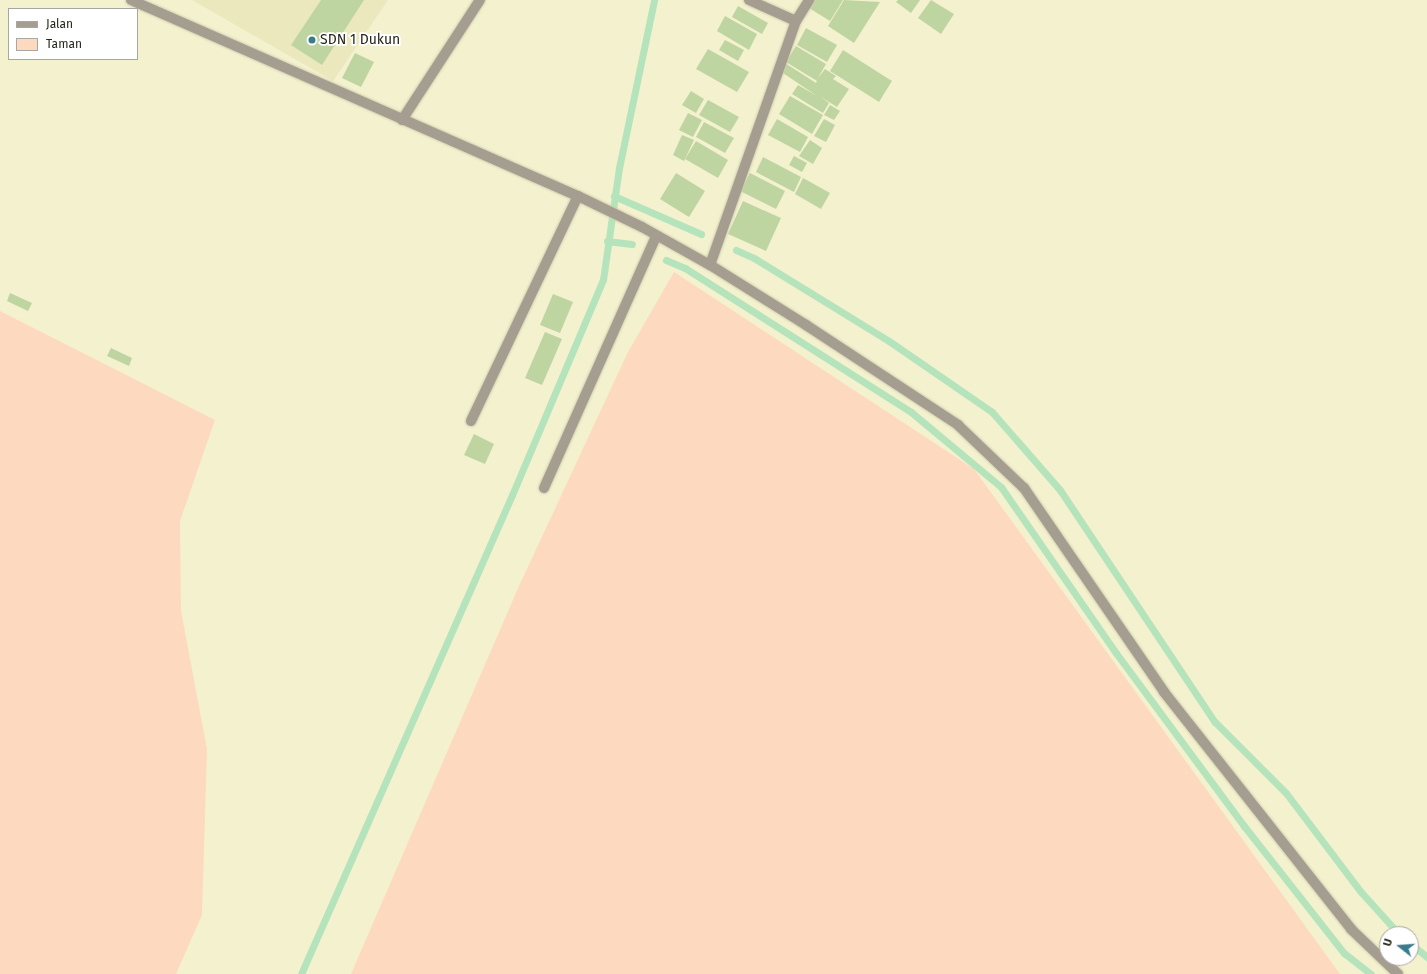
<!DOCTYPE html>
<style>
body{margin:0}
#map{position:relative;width:1427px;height:974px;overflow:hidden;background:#f3f1ce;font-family:"Fira Sans",sans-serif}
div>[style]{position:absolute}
.built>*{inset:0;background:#ebe8bd}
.green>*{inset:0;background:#fddabf}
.stream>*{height:7px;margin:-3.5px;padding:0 3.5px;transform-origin:3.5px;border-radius:3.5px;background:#b5e4bc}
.building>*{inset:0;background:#bfd5a1}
.roads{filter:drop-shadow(0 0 1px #ceccad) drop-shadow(0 0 1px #ceccad)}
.minor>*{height:10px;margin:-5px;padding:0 5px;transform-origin:5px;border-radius:5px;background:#a49d90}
.dots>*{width:11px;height:11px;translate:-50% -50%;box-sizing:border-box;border:2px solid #fff;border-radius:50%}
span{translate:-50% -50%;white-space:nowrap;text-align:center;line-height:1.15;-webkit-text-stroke:3.5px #fff;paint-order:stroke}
.poi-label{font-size:14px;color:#252417}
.left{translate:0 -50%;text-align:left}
.legend{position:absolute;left:8px;top:8px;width:130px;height:52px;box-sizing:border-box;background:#fff;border:1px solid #a8a7a2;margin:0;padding:5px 7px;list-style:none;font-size:12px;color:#252417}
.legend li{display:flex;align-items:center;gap:8px;height:20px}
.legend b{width:20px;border:1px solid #a8a7a2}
.north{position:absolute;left:1379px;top:926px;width:40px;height:40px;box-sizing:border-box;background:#fff;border:1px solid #a8a7a2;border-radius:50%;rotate:287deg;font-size:11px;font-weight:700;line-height:16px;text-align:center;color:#252417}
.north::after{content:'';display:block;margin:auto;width:14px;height:18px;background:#397c8d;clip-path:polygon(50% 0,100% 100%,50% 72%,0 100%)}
</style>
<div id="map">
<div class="built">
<div style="clip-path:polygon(192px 0,388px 0,333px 81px)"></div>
</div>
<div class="green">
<div style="clip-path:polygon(674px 272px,974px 469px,1340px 974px,351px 974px,519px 586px,628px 352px)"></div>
<div style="clip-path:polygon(0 311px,215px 420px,180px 521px,181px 611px,207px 749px,202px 915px,176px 974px,0 974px)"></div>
</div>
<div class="stream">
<div style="left:614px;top:196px;width:95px;rotate:23.6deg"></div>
<div style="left:607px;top:241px;width:25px;rotate:7deg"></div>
<div style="left:736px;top:250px;width:20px;rotate:24deg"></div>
<div style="left:754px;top:258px;width:158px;rotate:31.6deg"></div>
<div style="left:889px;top:341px;width:125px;rotate:34.6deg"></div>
<div style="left:992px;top:412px;width:103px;rotate:48.9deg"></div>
<div style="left:1060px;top:490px;width:279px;rotate:56.3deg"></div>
<div style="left:1215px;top:722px;width:100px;rotate:45deg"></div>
<div style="left:1286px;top:793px;width:124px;rotate:52.9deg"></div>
<div style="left:1361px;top:892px;width:57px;rotate:47.9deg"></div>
<div style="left:666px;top:260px;width:21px;rotate:23deg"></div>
<div style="left:685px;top:268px;width:268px;rotate:32.5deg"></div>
<div style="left:911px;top:412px;width:117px;rotate:39.8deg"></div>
<div style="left:1001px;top:487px;width:202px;rotate:55.3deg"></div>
<div style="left:1116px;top:653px;width:215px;rotate:53.5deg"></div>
<div style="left:1244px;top:826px;width:162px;rotate:51.8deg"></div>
<div style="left:1344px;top:953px;width:34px;rotate:38deg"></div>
<div style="left:1411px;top:944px;width:21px;rotate:39deg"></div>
<div style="left:301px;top:974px;width:523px;rotate:-66.23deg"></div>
<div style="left:512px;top:495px;width:233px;rotate:-67.1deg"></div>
<div style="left:603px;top:280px;width:113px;rotate:-81.9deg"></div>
<div style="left:619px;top:168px;width:172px;rotate:-78.2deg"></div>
</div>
<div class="building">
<div style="clip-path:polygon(321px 0,364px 0,322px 65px,291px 45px)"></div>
<div style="clip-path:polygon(814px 0,843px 0,830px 21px,809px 8px)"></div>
<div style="clip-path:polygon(844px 0,880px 2px,854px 43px,828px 26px)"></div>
<div style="clip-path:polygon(898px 0,920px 0,911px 13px,896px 2px)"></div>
<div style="clip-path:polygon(931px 0,954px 14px,941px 34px,918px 18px)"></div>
<div style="clip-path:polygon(738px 6px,768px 23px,762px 34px,732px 17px)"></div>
<div style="clip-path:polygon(725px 16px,757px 34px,749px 50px,717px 31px)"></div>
<div style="clip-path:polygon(806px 28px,837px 45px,827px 62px,797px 45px)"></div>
<div style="clip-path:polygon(725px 40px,744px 50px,738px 61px,719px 50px)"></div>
<div style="clip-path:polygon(796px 46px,826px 64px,818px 78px,825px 69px,836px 76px,833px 79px,849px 89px,837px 107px,821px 97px,829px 103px,823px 113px,792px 94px,798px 85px,817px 96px,780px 71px,785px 63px,816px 83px,817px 81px,786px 62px)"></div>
<div style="clip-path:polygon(708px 49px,749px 72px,737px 92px,696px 69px)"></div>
<div style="clip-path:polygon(843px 50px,892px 81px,879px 102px,830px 71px)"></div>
<div style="clip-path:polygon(355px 53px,374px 62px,361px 87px,342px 78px)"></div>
<div style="clip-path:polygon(691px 91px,704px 99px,696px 113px,682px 105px)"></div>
<div style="clip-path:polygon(790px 96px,823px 115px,812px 134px,779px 114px)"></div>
<div style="clip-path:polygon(708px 100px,739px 117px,730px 132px,699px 115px)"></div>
<div style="clip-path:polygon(830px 105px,840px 111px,834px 120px,824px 115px)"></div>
<div style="clip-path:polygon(688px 113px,702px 120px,693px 137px,679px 130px)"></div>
<div style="clip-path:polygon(777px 119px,808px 137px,800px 152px,768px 135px)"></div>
<div style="clip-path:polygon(824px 119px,835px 125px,826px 142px,814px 136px)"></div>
<div style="clip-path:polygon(704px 122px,734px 138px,725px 153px,696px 137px)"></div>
<div style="clip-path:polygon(682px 135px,694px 140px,684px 161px,673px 155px)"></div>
<div style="clip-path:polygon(810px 140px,822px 148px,813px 164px,799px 156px)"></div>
<div style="clip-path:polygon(696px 141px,728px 160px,718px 178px,685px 159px)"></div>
<div style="clip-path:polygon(794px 156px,807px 163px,802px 172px,789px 165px)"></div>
<div style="clip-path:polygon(763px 157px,801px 177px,794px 192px,756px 172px)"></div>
<div style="clip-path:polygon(676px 173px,705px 191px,689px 217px,660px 199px)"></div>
<div style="clip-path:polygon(750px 173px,785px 191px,776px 209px,740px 191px)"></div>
<div style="clip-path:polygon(803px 178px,830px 193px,821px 209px,795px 194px)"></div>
<div style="clip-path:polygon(743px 201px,781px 218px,766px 251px,728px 234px)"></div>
<div style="clip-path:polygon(10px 293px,32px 303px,28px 311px,7px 301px)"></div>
<div style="clip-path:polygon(553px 294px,573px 302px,560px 333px,540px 325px)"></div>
<div style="clip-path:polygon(545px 332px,562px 339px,542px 385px,525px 378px)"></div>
<div style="clip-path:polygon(111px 348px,132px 358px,129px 366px,107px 356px)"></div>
<div style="clip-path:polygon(474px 434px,494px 444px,485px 464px,464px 455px)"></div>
</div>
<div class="roads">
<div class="minor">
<div style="left:131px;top:0;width:488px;rotate:23.7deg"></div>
<div style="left:578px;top:196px;width:71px;rotate:25.8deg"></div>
<div style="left:642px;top:227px;width:78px;rotate:29.2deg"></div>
<div style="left:710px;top:265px;width:113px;rotate:32deg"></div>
<div style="left:806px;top:325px;width:182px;rotate:33.3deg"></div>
<div style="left:958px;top:425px;width:91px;rotate:43.7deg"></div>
<div style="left:1024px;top:488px;width:247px;rotate:55.5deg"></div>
<div style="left:1164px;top:692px;width:302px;rotate:51.7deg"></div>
<div style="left:1351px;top:929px;width:65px;rotate:43.8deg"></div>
<div style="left:749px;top:0;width:51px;rotate:24.1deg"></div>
<div style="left:402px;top:120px;width:143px;rotate:-57deg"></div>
<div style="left:710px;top:265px;width:259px;rotate:-70.6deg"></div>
<div style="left:796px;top:21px;width:25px;rotate:-58deg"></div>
<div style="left:471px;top:421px;width:249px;rotate:-64.6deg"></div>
<div style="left:544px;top:488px;width:276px;rotate:-66deg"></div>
</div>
</div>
<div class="dots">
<div style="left:312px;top:40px;background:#397c8d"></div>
</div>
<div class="poi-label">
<span class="left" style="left:320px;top:40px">SDN 1 Dukun</span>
</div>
<ul class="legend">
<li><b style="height:5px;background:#a49d90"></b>Jalan</li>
<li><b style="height:11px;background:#fddabf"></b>Taman</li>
</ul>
<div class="north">U</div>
</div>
